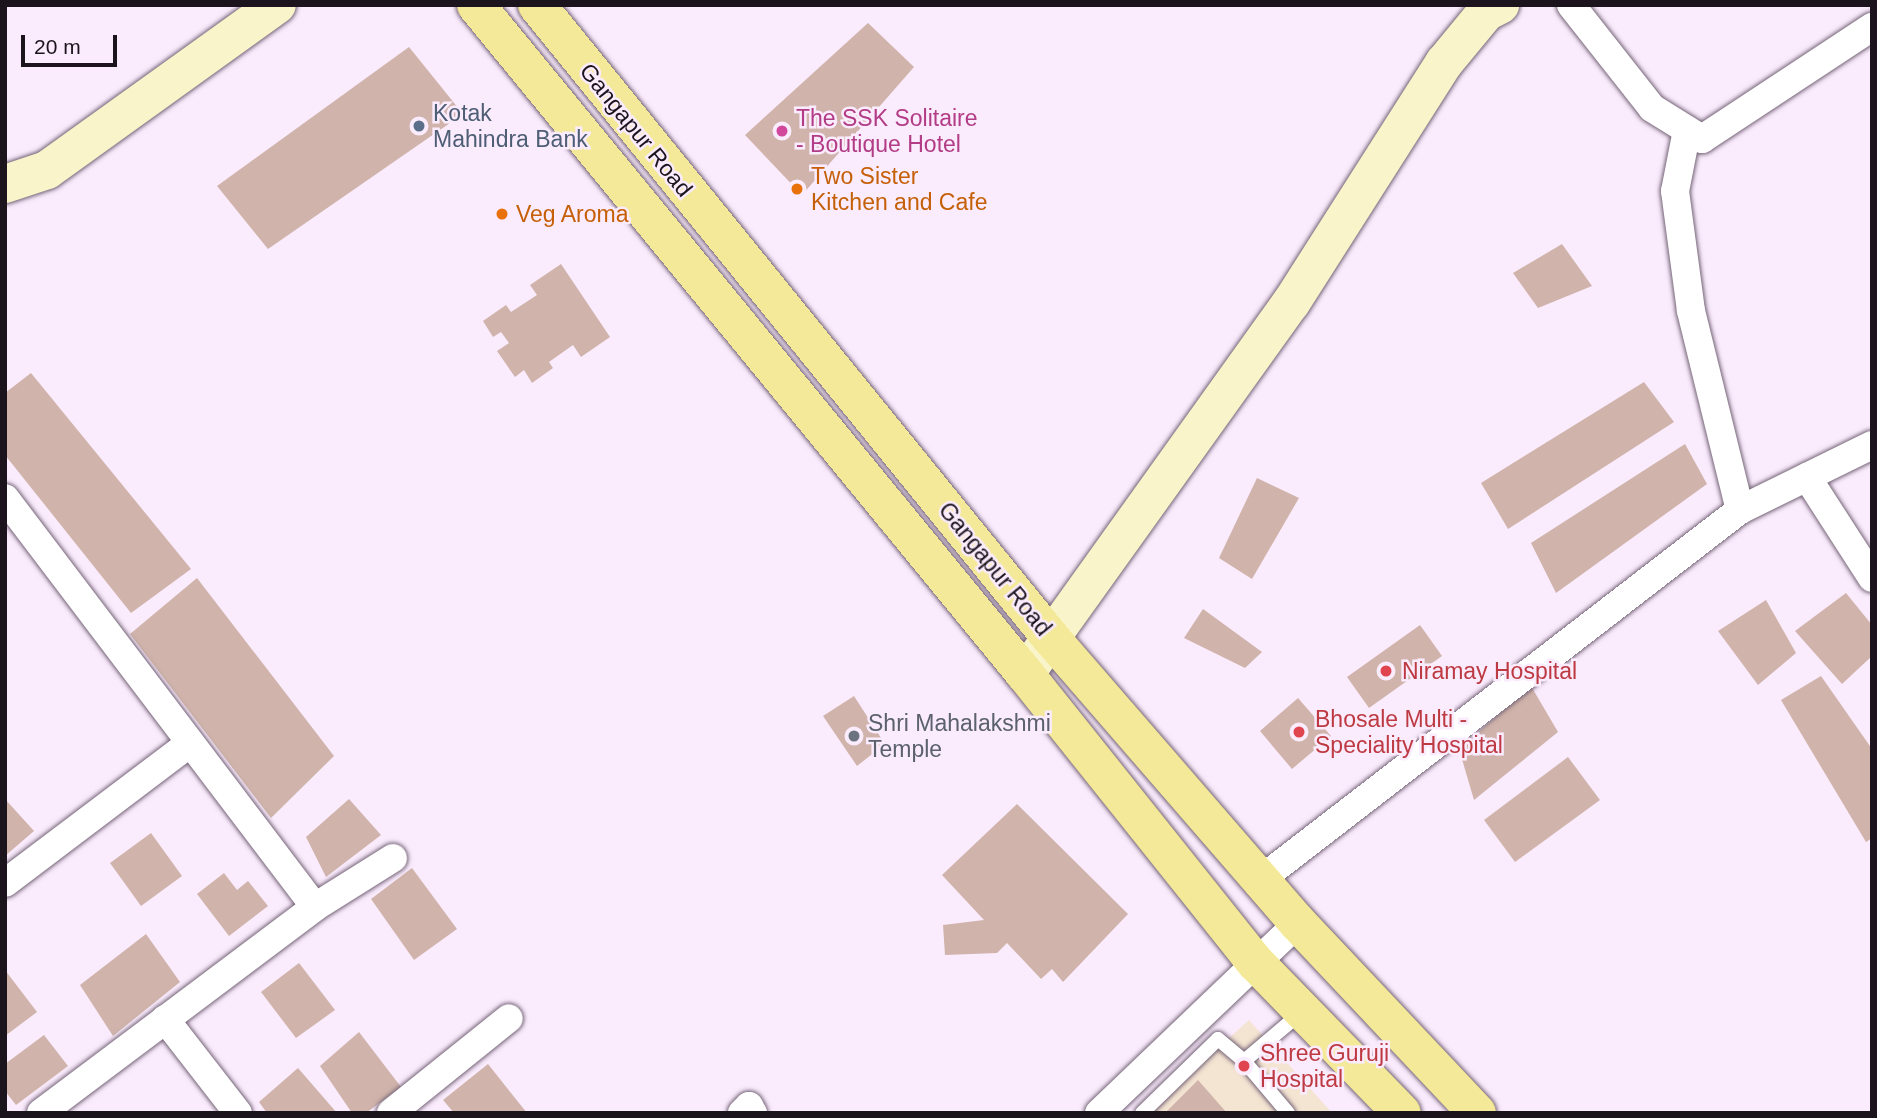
<!DOCTYPE html>
<style>
body{margin:0}
#map{position:relative;width:1877px;height:1118px;overflow:hidden;background:#faebfd;font-family:Arial,sans-serif}
div>[style]{position:absolute}
.medical>*{inset:0;background:#f4e4d2}
.building>*{inset:0;background:#d0b4ab}
.roads{filter:drop-shadow(0 0 2px #756477) drop-shadow(0 0 2px #756477)}
.lane>*{height:14px;margin:-7px;padding:0 7px;transform-origin:7px;border-radius:7px;background:#fff}
.street>*{height:28px;margin:-14px;padding:0 14px;transform-origin:14px;border-radius:14px;background:#fff}
.secondary>*{height:38px;margin:-19px;padding:0 19px;transform-origin:19px;border-radius:19px;background:#faf4cb}
.primary>*{height:38px;margin:-19px;padding:0 19px;transform-origin:19px;border-radius:19px;background:#f4e998}
.dots>*{width:19px;height:19px;translate:-50% -50%;box-sizing:border-box;border:4px solid #faebfd;border-radius:50%}
span{translate:-50% -50%;white-space:nowrap;text-align:center;line-height:1.15;-webkit-text-stroke:5px #faebfd;paint-order:stroke}
.service-label{font-size:23px;color:#4e5e75}
.left{translate:0 -50%;text-align:left}
.hotel-label{font-size:23px;color:#b23c85}
.street-label{font-size:23px;color:#1b141c}
.food-label{font-size:23px;color:#c56008}
.health-label{font-size:23px;color:#be3a42}
.worship-label{font-size:23px;color:#5b616d}
.frame{position:absolute;inset:0;border:7px solid #1b141c;pointer-events:none}
.scale{position:absolute;left:21px;top:35px;width:96px;height:32px;box-sizing:border-box;border:4px solid #1b141c;border-top:0;padding-left:9px;font-size:21px;line-height:24px;white-space:nowrap;color:#1b141c;-webkit-text-stroke:5px #faebfd;paint-order:stroke}
</style>
<div id="map">
<div class="medical">
<i style="clip-path:polygon(1249px 1020px,1332px 1113px,1146px 1113px)"></i>
</div>
<div class="building">
<i style="clip-path:polygon(868px 23px,914px 67px,802px 195px,745px 135px)"></i>
<i style="clip-path:polygon(409px 47px,463px 114px,268px 249px,217px 186px)"></i>
<i style="clip-path:polygon(1562px 244px,1592px 286px,1538px 308px,1513px 273px)"></i>
<i style="clip-path:polygon(561px 264px,610px 337px,581px 357px,573px 345px,549px 362px,553px 368px,532px 383px,524px 370px,515px 377px,497px 351px,509px 343px,501px 332px,493px 337px,483px 321px,506px 305px,511px 312px,537px 295px,530px 285px)"></i>
<i style="clip-path:polygon(31px 373px,191px 569px,131px 613px,5px 455px,5px 393px)"></i>
<i style="clip-path:polygon(1644px 382px,1674px 422px,1508px 529px,1481px 483px)"></i>
<i style="clip-path:polygon(1685px 444px,1707px 484px,1556px 593px,1531px 543px)"></i>
<i style="clip-path:polygon(1257px 478px,1299px 498px,1252px 579px,1219px 558px)"></i>
<i style="clip-path:polygon(197px 578px,334px 756px,271px 818px,130px 634px)"></i>
<i style="clip-path:polygon(1846px 593px,1872px 625px,1872px 656px,1842px 684px,1795px 631px)"></i>
<i style="clip-path:polygon(1766px 600px,1796px 653px,1758px 685px,1718px 631px)"></i>
<i style="clip-path:polygon(1203px 609px,1262px 652px,1245px 668px,1184px 638px)"></i>
<i style="clip-path:polygon(1420px 625px,1442px 656px,1369px 708px,1347px 677px)"></i>
<i style="clip-path:polygon(1821px 676px,1872px 749px,1872px 838px,1866px 842px,1781px 700px)"></i>
<i style="clip-path:polygon(1531px 686px,1558px 732px,1474px 800px,1459px 749px)"></i>
<i style="clip-path:polygon(854px 696px,885px 744px,857px 766px,823px 716px)"></i>
<i style="clip-path:polygon(1298px 698px,1331px 736px,1292px 769px,1260px 731px)"></i>
<i style="clip-path:polygon(1568px 757px,1600px 800px,1515px 862px,1484px 820px)"></i>
<i style="clip-path:polygon(5px 799px,34px 831px,5px 856px)"></i>
<i style="clip-path:polygon(349px 799px,381px 835px,326px 877px,306px 837px)"></i>
<i style="clip-path:polygon(1017px 804px,1128px 914px,1063px 982px,1052px 969px,1041px 979px,1007px 943px,997px 953px,945px 955px,943px 925px,984px 920px,942px 875px)"></i>
<i style="clip-path:polygon(151px 833px,182px 876px,141px 906px,110px 863px)"></i>
<i style="clip-path:polygon(412px 868px,457px 929px,414px 960px,371px 899px)"></i>
<i style="clip-path:polygon(224px 873px,237px 890px,248px 881px,268px 906px,229px 936px,197px 894px)"></i>
<i style="clip-path:polygon(146px 934px,180px 982px,113px 1036px,80px 985px)"></i>
<i style="clip-path:polygon(299px 963px,335px 1010px,296px 1038px,261px 992px)"></i>
<i style="clip-path:polygon(5px 970px,37px 1012px,5px 1036px)"></i>
<i style="clip-path:polygon(359px 1032px,401px 1087px,366px 1113px,352px 1113px,320px 1066px)"></i>
<i style="clip-path:polygon(44px 1035px,68px 1066px,16px 1105px,5px 1091px,5px 1064px)"></i>
<i style="clip-path:polygon(488px 1064px,527px 1113px,454px 1113px,443px 1100px)"></i>
<i style="clip-path:polygon(298px 1068px,337px 1113px,267px 1113px,259px 1102px)"></i>
<i style="clip-path:polygon(1198px 1080px,1227px 1113px,1165px 1113px)"></i>
</div>
<div class="roads">
<div class="lane">
<i style="left:1142px;top:1113px;width:106px;rotate:-44.2deg"></i>
<i style="left:1218px;top:1039px;width:34px;rotate:40deg"></i>
<i style="left:1288px;top:1113px;width:68px;rotate:-130.2deg"></i>
<i style="left:1244px;top:1061px;width:76px;rotate:-40.2deg"></i>
</div>
<div class="street">
<i style="left:1571px;top:5px;width:131px;rotate:51.8deg"></i>
<i style="left:1652px;top:108px;width:59px;rotate:31.8deg"></i>
<i style="left:1702px;top:139px;width:204px;rotate:-33.4deg"></i>
<i style="left:1687px;top:130px;width:62px;rotate:101.1deg"></i>
<i style="left:1675px;top:191px;width:121px;rotate:82.4deg"></i>
<i style="left:1691px;top:311px;width:205px;rotate:76.2deg"></i>
<i style="left:1807px;top:477px;width:120px;rotate:57.2deg"></i>
<i style="left:5px;top:498px;width:513px;rotate:52.84deg"></i>
<i style="left:1260px;top:880px;width:606px;rotate:-37.63deg"></i>
<i style="left:1740px;top:510px;width:147px;rotate:-26.2deg"></i>
<i style="left:5px;top:883px;width:232px;rotate:-37.1deg"></i>
<i style="left:165px;top:1019px;width:119px;rotate:52.2deg"></i>
<i style="left:41px;top:1113px;width:343px;rotate:-36.9deg"></i>
<i style="left:315px;top:907px;width:92px;rotate:-32.1deg"></i>
<i style="left:391px;top:1113px;width:151px;rotate:-38.8deg"></i>
<i style="left:742px;top:1113px;width:10px;rotate:-45deg"></i>
<i style="left:749px;top:1106px;width:8px;rotate:60deg"></i>
<i style="left:1099px;top:1113px;width:275px;rotate:-43.7deg"></i>
</div>
<div class="secondary">
<i style="left:5px;top:184px;width:44px;rotate:-18.4deg"></i>
<i style="left:47px;top:170px;width:283px;rotate:-35.7deg"></i>
<i style="left:1025px;top:674px;width:457px;rotate:-54.4deg"></i>
<i style="left:1291px;top:303px;width:285px;rotate:-57.5deg"></i>
<i style="left:1444px;top:63px;width:66px;rotate:-50.5deg"></i>
<i style="left:1486px;top:12px;width:16px;rotate:-27deg"></i>
</div>
<div class="primary">
<i style="left:476px;top:5px;width:865px;rotate:50.63deg"></i>
<i style="left:1025px;top:674px;width:370px;rotate:51.4deg"></i>
<i style="left:1256px;top:963px;width:209px;rotate:45.8deg"></i>
<i style="left:537px;top:5px;width:815px;rotate:50.92deg"></i>
<i style="left:1051px;top:638px;width:377px;rotate:49.1deg"></i>
<i style="left:1298px;top:923px;width:261px;rotate:46.7deg"></i>
</div>
</div>
<div class="dots">
<i style="left:419px;top:126px;background:#5c6f8a"></i>
<i style="left:782px;top:131px;background:#d1479c"></i>
<i style="left:797px;top:189px;background:#e8710a"></i>
<i style="left:502px;top:214px;background:#e8710a"></i>
<i style="left:1386px;top:671px;background:#e0444e"></i>
<i style="left:1299px;top:732px;background:#e0444e"></i>
<i style="left:854px;top:736px;background:#6b7280"></i>
<i style="left:1244px;top:1066px;background:#e0444e"></i>
</div>
<div class="service-label">
<span class="left" style="left:433px;top:126px">Kotak<br>Mahindra Bank</span>
</div>
<div class="hotel-label">
<span class="left" style="left:796px;top:131px">The SSK Solitaire<br>- Boutique Hotel</span>
</div>
<div class="street-label">
<span style="left:636px;top:130px;rotate:51deg">Gangapur Road</span>
<span style="left:995px;top:569px;rotate:51deg">Gangapur Road</span>
</div>
<div class="food-label">
<span class="left" style="left:811px;top:189px">Two Sister<br>Kitchen and Cafe</span>
<span class="left" style="left:516px;top:214px">Veg Aroma</span>
</div>
<div class="health-label">
<span class="left" style="left:1402px;top:671px">Niramay Hospital</span>
<span class="left" style="left:1315px;top:732px">Bhosale Multi -<br>Speciality Hospital</span>
<span class="left" style="left:1260px;top:1066px">Shree Guruji<br>Hospital</span>
</div>
<div class="worship-label">
<span class="left" style="left:868px;top:736px">Shri Mahalakshmi<br>Temple</span>
</div>
<div class="frame"></div>
<div class="scale">20 m</div>
</div>
